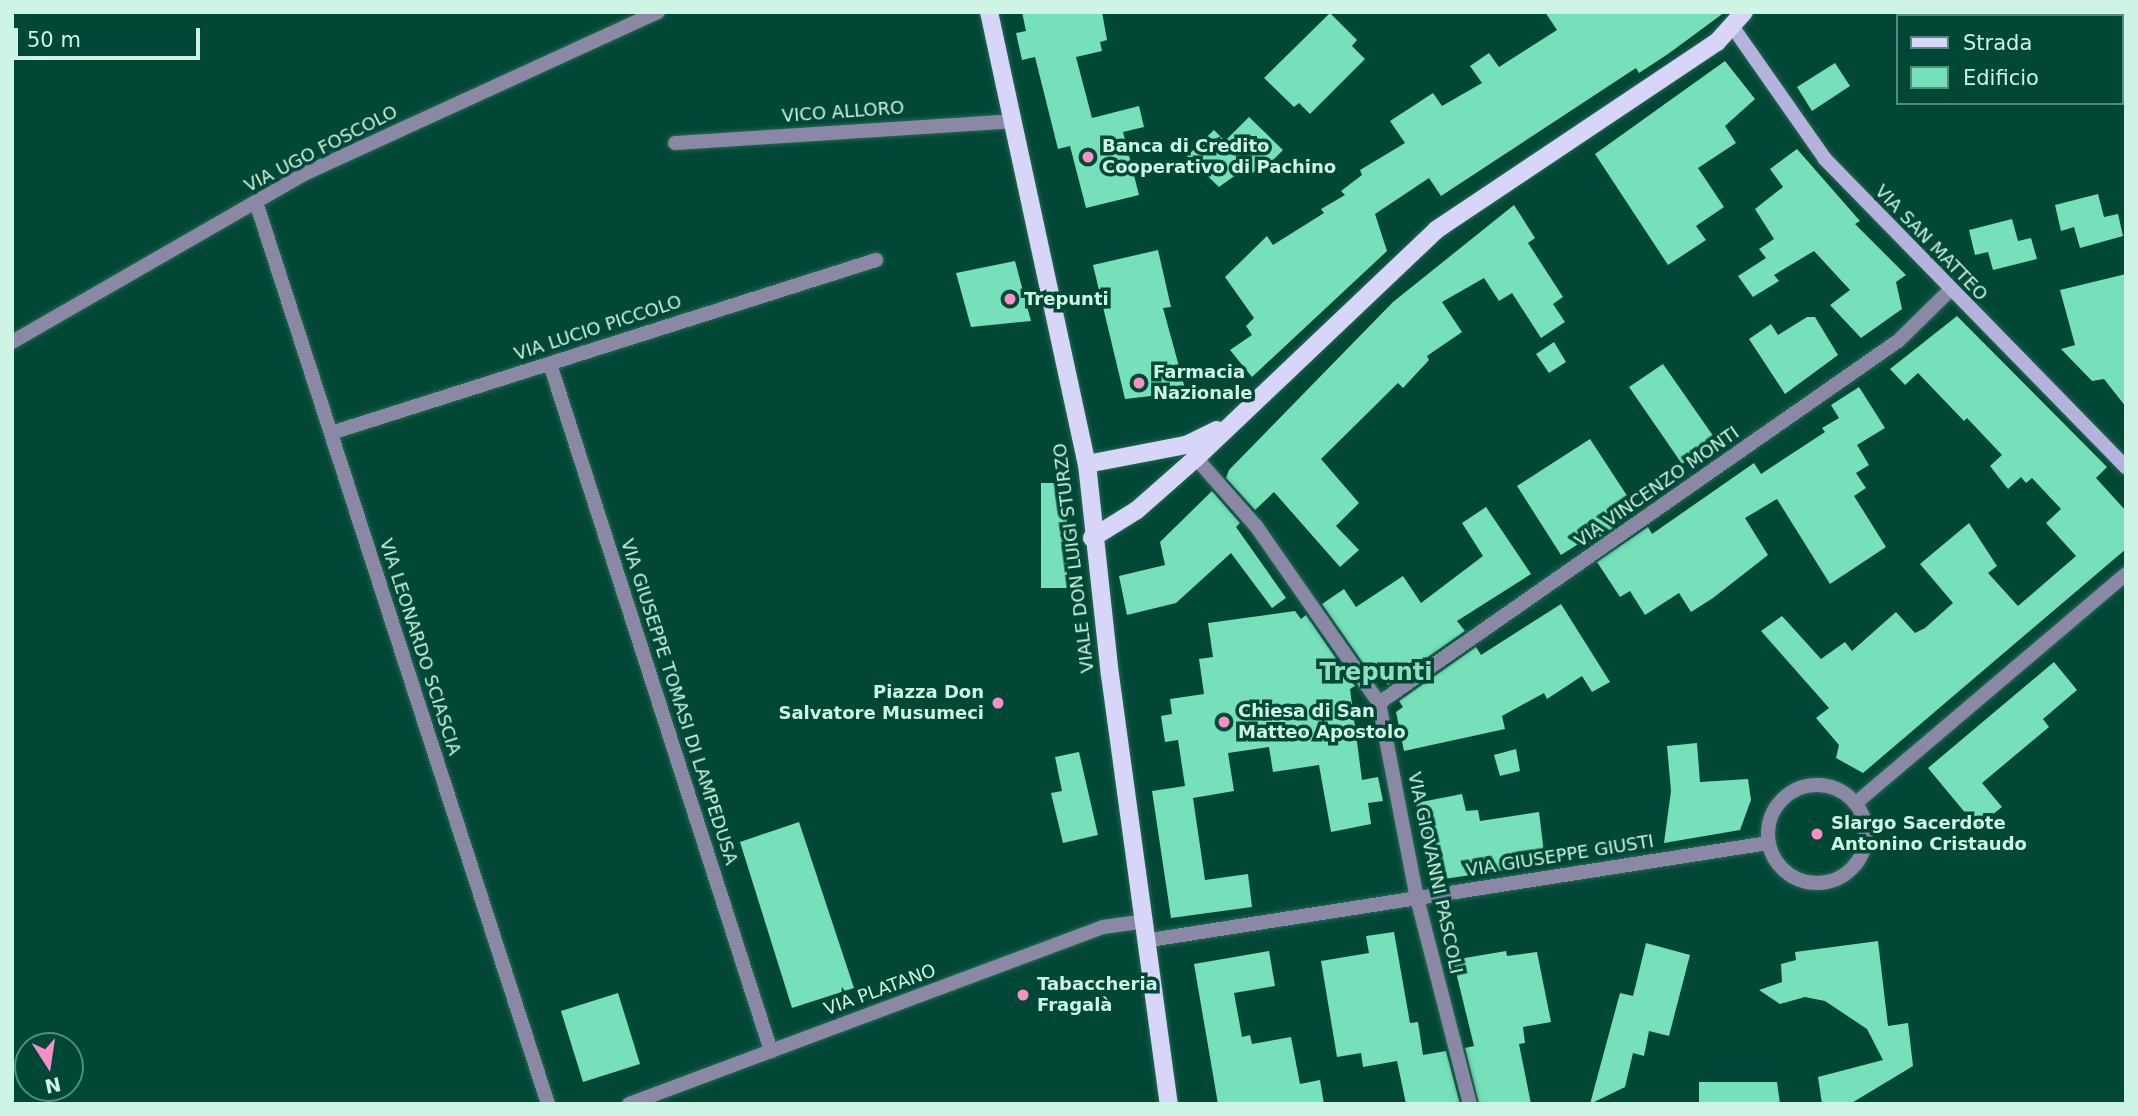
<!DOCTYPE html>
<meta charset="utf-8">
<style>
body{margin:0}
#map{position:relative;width:2138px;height:1116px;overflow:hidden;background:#004835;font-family:"DejaVu Sans",sans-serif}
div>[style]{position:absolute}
.building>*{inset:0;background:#75e0ba}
.roads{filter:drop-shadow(0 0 2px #256754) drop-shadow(0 0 2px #256754)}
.street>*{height:14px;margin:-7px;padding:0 7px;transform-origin:7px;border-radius:7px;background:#8a88a4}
.street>.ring{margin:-7px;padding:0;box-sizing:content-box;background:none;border:14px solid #8a88a4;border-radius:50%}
.secondary>*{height:14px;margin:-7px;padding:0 7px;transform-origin:7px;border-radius:7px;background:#b5b2de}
.primary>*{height:18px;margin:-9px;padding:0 9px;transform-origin:9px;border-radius:9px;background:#d7d5f8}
.dots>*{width:19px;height:19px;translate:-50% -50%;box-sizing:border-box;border:4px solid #004835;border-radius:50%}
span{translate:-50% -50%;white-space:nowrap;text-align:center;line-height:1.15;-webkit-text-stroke:7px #004835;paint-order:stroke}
.street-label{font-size:18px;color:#cdf4e4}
.poi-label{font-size:18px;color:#cdf4e4;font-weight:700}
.left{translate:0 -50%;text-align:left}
.right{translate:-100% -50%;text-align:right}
.district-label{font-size:24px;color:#8ddfbf;font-weight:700}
.frame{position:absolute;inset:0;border:14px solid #cdf4e4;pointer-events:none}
.legend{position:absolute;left:1896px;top:14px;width:228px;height:91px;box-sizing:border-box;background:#004835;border:2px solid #528d7b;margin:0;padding:9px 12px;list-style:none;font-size:21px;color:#cdf4e4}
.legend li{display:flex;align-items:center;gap:14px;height:35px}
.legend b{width:35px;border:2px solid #528d7b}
.north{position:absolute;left:14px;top:1032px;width:70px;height:70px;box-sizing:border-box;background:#004835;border:2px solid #528d7b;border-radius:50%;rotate:168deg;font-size:19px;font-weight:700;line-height:28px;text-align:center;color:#cdf4e4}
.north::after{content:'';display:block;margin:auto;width:24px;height:32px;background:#fa8fc8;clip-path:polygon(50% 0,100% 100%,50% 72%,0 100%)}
.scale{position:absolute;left:14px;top:28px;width:186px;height:32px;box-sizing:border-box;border:4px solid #cdf4e4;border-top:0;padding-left:9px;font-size:21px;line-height:24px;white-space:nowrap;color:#cdf4e4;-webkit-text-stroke:5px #004835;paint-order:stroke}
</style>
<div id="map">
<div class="building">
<i style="clip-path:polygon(1022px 12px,1102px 12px,1107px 40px,1100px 42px,1102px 51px,1076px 57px,1092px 118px,1139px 106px,1144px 127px,1123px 132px,1139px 195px,1086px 208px,1070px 146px,1058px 149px,1035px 57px,1022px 60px,1016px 33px,1026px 31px)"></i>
<i style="clip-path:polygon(1545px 12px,1725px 12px,1668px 54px,1639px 73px,1636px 68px,1441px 196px,1429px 178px,1375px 214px,1387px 251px,1252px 377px,1230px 350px,1252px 335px,1246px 326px,1254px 318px,1225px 277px,1267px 236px,1273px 245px,1324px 213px,1321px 209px,1345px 195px,1341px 191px,1362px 175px,1360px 170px,1405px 143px,1390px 121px,1433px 93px,1442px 106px,1482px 83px,1470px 66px,1489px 53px,1499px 67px,1557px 30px)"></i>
<i style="clip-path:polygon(1330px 13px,1357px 40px,1352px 46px,1365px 59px,1310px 114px,1299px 103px,1294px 107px,1264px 78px)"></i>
<i style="clip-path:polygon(1725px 61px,1755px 99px,1725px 126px,1736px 143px,1698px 168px,1724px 207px,1696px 226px,1706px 240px,1668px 265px,1595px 154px)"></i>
<i style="clip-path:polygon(1835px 63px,1850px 86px,1812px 111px,1797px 87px)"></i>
<i style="clip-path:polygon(1249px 117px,1283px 150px,1267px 166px,1263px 163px,1253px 173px,1247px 167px,1219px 187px,1187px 156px,1214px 130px,1225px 141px)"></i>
<i style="clip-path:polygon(1797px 149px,1860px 221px,1855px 224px,1906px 275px,1896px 282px,1902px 309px,1861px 338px,1830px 305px,1850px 290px,1814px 251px,1774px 275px,1779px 281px,1753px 297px,1738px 276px,1766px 258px,1759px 249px,1774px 239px,1755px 209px,1783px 187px,1770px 169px)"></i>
<i style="clip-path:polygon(2098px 194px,2104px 217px,2118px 214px,2123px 236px,2080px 248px,2074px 227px,2061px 231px,2055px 205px)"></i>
<i style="clip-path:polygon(1514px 205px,1535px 238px,1528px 243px,1563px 297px,1553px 304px,1565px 322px,1541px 338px,1512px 293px,1499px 301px,1484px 278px,1442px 302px,1462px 332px,1427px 356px,1429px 360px,1403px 388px,1398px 383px,1321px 459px,1359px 503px,1336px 526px,1359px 550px,1340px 567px,1274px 492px,1255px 510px,1226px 478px,1229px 470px,1393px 302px)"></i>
<i style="clip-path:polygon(2012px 219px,2018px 241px,2031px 238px,2037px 259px,1993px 270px,1988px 252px,1975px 255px,1969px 230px)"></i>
<i style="clip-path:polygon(1158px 250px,1171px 307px,1163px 308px,1186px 392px,1125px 399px,1093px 265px)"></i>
<i style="clip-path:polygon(1015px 261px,1031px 321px,971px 327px,956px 273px)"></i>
<i style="clip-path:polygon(2126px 274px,2126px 407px,2104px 379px,2092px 381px,2061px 349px,2075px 345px,2060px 290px)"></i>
<i style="clip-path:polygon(1957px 316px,2107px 467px,2096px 478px,2126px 511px,2126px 549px,1863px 773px,1836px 758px,1839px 745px,1816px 718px,1829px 708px,1761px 631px,1782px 616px,1821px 659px,1845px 642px,1852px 651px,1896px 612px,1915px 633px,1925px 628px,1953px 603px,1920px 564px,1969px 523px,1997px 566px,1988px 573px,2018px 606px,2076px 556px,2046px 523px,2061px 509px,2032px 478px,2026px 483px,2021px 477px,2008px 489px,1990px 466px,2002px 455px,1967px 418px,1964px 421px,1918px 373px,1905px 385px,1890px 369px)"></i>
<i style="clip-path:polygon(1807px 317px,1815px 317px,1838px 355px,1785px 394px,1749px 339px,1771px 324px,1778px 335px)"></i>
<i style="clip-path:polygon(1554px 342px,1566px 362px,1549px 373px,1536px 354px)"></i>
<i style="clip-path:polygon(1663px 364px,1716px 440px,1682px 464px,1629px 387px)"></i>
<i style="clip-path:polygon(1859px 387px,1885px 428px,1857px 445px,1869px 465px,1856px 473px,1866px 488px,1854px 496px,1886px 547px,1830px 584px,1777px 499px,1745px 518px,1768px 555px,1713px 598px,1691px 612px,1679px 593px,1645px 615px,1630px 591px,1620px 597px,1597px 562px,1648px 527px,1652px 534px,1754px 463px,1761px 474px,1825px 432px,1822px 428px,1839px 418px,1831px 405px)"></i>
<i style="clip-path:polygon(1590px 439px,1637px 511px,1587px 546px,1583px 541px,1561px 555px,1517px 486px)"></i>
<i style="clip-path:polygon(1041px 483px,1067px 483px,1067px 588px,1041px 588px)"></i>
<i style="clip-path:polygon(1212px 491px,1240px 523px,1236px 527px,1286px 598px,1272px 608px,1231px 553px,1176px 603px,1127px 615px,1119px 576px,1165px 565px,1160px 542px)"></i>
<i style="clip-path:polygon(1486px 507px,1531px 574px,1457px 621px,1465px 631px,1388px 685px,1380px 672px,1372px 676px,1322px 604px,1344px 589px,1356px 607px,1403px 576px,1421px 603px,1483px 556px,1462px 523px)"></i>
<i style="clip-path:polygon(1561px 604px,1610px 682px,1592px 692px,1582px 676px,1547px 699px,1544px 693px,1502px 716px,1505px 729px,1404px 751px,1396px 712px,1403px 707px,1399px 701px,1476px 647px,1481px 655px)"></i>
<i style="clip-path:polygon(1295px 611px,1301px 619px,1306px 615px,1355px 686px,1350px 689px,1362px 780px,1378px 777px,1383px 801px,1368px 803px,1371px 824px,1331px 832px,1319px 765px,1273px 772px,1269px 747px,1228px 753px,1234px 791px,1193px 798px,1205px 880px,1248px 874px,1252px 907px,1171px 918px,1152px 791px,1185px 786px,1178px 740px,1165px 742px,1161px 716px,1172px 714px,1170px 699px,1204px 694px,1199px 659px,1213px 657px,1208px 623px)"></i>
<i style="clip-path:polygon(2054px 662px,2077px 690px,2043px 719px,2049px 727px,1982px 783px,2002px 807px,1977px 827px,1928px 768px)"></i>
<i style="clip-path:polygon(1697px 743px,1700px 782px,1748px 779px,1751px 800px,1740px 830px,1664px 843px,1671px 791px,1667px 746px)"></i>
<i style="clip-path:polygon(1516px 749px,1520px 771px,1500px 776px,1494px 755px)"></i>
<i style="clip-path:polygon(1079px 752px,1098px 835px,1063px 843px,1051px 793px,1062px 791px,1055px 757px)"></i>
<i style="clip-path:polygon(1462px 794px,1466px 811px,1478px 810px,1480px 821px,1539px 812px,1544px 853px,1531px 855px,1533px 866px,1430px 881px,1416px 803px)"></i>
<i style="clip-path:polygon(799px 822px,854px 988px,792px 1008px,740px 842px)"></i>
<i style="clip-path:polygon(1394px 932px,1410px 1023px,1418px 1022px,1423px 1055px,1446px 1051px,1460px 1104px,1406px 1104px,1397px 1061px,1363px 1067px,1361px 1053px,1337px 1057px,1321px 961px,1369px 953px,1366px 936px)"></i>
<i style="clip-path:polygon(1878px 941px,1888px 1026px,1908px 1023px,1913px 1066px,1850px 1104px,1822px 1104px,1818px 1077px,1883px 1060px,1867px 1029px,1825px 1001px,1805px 997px,1780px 1004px,1759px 990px,1782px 982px,1781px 964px,1796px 960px,1795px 952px)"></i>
<i style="clip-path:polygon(1646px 943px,1690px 955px,1669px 1036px,1649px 1031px,1644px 1056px,1633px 1053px,1625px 1087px,1590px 1104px,1620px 993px,1633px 996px)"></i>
<i style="clip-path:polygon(1269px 951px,1275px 986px,1234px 993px,1242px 1037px,1250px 1035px,1252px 1044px,1291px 1037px,1300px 1084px,1320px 1080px,1324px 1104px,1218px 1104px,1194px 964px)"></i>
<i style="clip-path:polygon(1506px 951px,1507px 956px,1537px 952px,1551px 1022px,1523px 1027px,1525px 1043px,1519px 1044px,1531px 1104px,1479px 1104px,1465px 1048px,1474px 1046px,1453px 960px)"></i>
<i style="clip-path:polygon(618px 993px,640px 1064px,583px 1082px,561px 1011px)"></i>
<i style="clip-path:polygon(1699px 1082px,1777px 1082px,1780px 1104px,1699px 1102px)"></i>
</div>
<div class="roads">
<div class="street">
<i style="left:675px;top:143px;width:339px;rotate:-3.7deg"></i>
<i style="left:256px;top:202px;width:948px;rotate:72.06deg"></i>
<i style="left:12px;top:342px;width:337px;rotate:-29.9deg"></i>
<i style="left:304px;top:174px;width:389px;rotate:-24.6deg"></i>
<i style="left:550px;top:364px;width:722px;rotate:72.17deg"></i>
<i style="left:331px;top:433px;width:572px;rotate:-17.61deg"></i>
<i style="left:1196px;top:458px;width:91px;rotate:48.6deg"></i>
<i style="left:1256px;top:526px;width:216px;rotate:55.2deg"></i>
<i style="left:1379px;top:703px;width:199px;rotate:79deg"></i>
<i style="left:1417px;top:898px;width:213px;rotate:75.6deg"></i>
<i style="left:1379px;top:703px;width:633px;rotate:-34.9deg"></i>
<i style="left:1898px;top:341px;width:71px;rotate:-44.4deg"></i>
<i class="ring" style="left:1768px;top:785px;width:84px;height:84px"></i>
<i style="left:1856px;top:803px;width:354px;rotate:-40.3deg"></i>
<i style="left:1150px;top:940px;width:626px;rotate:-8.92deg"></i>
<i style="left:629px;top:1104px;width:506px;rotate:-20.48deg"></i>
<i style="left:1103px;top:927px;width:43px;rotate:-7.9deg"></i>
</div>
<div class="secondary">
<i style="left:1732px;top:26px;width:162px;rotate:55deg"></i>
<i style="left:1825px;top:159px;width:431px;rotate:45.7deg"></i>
</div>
<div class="primary">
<i style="left:989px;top:12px;width:463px;rotate:77.8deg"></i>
<i style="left:1087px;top:464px;width:212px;rotate:83.8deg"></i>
<i style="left:1110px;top:675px;width:433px;rotate:82.2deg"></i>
<i style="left:1087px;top:464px;width:101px;rotate:-10.9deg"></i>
<i style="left:1186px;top:445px;width:34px;rotate:-26deg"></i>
<i style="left:1092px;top:538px;width:53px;rotate:-31.9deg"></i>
<i style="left:1137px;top:510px;width:79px;rotate:-41.4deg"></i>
<i style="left:1196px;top:458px;width:331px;rotate:-43.5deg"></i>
<i style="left:1436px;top:230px;width:338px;rotate:-33.8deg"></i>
<i style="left:1717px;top:42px;width:40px;rotate:-48deg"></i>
</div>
</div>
<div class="dots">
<i style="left:1088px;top:157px;background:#fa8fc8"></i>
<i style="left:1010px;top:299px;background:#fa8fc8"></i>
<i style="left:1139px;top:383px;background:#fa8fc8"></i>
<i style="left:998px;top:703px;background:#fa8fc8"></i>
<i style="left:1224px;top:722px;background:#fa8fc8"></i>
<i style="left:1817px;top:834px;background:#fa8fc8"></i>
<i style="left:1023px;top:995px;background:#fa8fc8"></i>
</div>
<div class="street-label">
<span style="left:843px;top:112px;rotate:-4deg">VICO ALLORO</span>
<span style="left:321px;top:149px;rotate:-27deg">VIA UGO FOSCOLO</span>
<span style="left:1931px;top:243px;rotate:46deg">VIA SAN MATTEO</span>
<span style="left:598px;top:328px;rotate:-18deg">VIA LUCIO PICCOLO</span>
<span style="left:1657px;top:487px;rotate:-35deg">VIA VINCENZO MONTI</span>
<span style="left:1074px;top:558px;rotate:-97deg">VIALE DON LUIGI STURZO</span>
<span style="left:420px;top:647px;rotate:72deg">VIA LEONARDO SCIASCIA</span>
<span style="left:679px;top:702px;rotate:72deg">VIA GIUSEPPE TOMASI DI LAMPEDUSA</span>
<span style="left:1560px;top:856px;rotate:-9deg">VIA GIUSEPPE GIUSTI</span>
<span style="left:1435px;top:873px;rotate:78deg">VIA GIOVANNI PASCOLI</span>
<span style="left:880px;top:990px;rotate:-20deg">VIA PLATANO</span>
</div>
<div class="poi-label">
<span class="left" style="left:1102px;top:157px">Banca di Credito<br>Cooperativo di Pachino</span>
<span class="left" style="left:1024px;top:299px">Trepunti</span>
<span class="left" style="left:1153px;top:383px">Farmacia<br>Nazionale</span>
<span class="right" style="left:984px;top:703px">Piazza Don<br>Salvatore Musumeci</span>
<span class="left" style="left:1238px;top:722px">Chiesa di San<br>Matteo Apostolo</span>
<span class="left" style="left:1831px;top:834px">Slargo Sacerdote<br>Antonino Cristaudo</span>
<span class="left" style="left:1037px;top:995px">Tabaccheria<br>Fragalà</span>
</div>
<div class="district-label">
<span style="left:1376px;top:673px">Trepunti</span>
</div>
<div class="frame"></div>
<ul class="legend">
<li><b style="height:9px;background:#d7d5f8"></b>Strada</li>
<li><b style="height:19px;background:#75e0ba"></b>Edificio</li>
</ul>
<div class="north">N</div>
<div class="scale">50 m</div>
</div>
